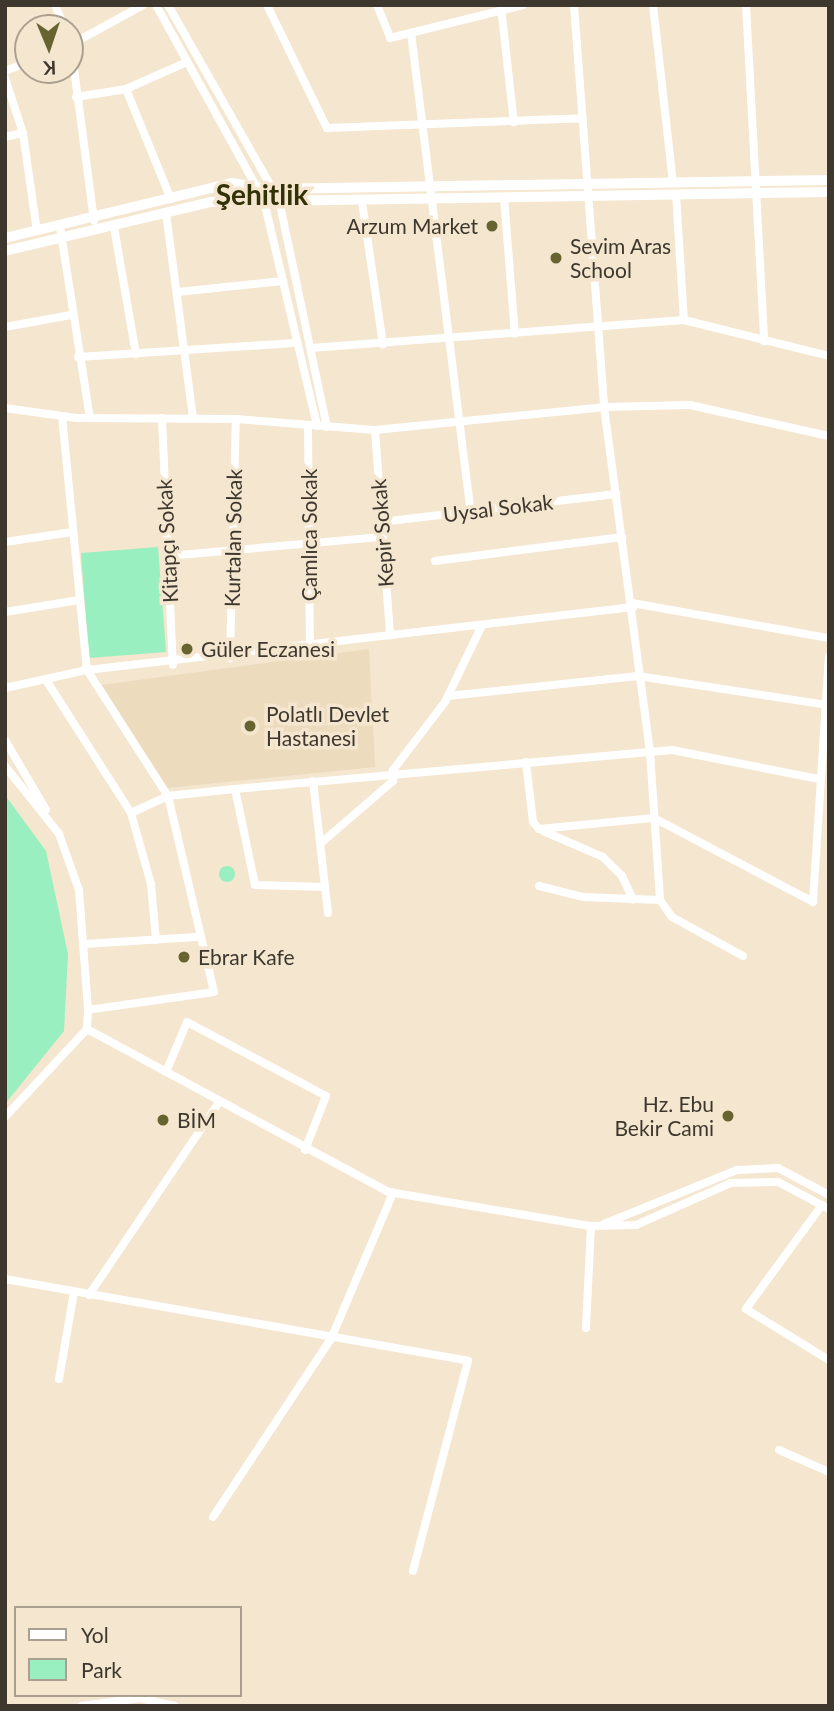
<!DOCTYPE html>
<meta charset="utf-8">
<style>
body{margin:0}
#map{position:relative;width:834px;height:1711px;overflow:hidden;background:#f4e6cf;font-family:Lato,sans-serif}
div>[style]{position:absolute}
.built>*{inset:0;background:#ecdbbd}
.green>*{inset:0;background:#99efc0}
.round{border-radius:50%}
.minor>*{height:8px;margin:-4px;padding:0 4px;transform-origin:4px;border-radius:4px;background:#fff}
.tertiary>*{height:10px;margin:-5px;padding:0 5px;transform-origin:5px;border-radius:5px;background:#fff}
.dots>*{width:19px;height:19px;translate:-50% -50%;box-sizing:border-box;border:4px solid #f4e6cf;border-radius:50%}
span{translate:-50% -50%;white-space:nowrap;text-align:center;line-height:1.15;-webkit-text-stroke:7px #f4e6cf;paint-order:stroke}
.poi-label{font-size:21px;color:#3d372e}
.right{translate:-100% -50%;text-align:right}
.left{translate:0 -50%;text-align:left}
.street-label{font-size:21px;color:#3d372e}
.district-label{font-size:28px;color:#333106;font-weight:700}
.frame{position:absolute;inset:0;border:7px solid #3d372e;pointer-events:none}
.legend{position:absolute;left:14px;top:1606px;width:228px;height:91px;box-sizing:border-box;background:#f4e6cf;border:2px solid #aba08f;margin:0;padding:9px 12px;list-style:none;font-size:21px;color:#3d372e}
.legend li{display:flex;align-items:center;gap:14px;height:35px}
.legend b{width:35px;border:2px solid #aba08f}
.north{position:absolute;left:14px;top:14px;width:70px;height:70px;box-sizing:border-box;background:#f4e6cf;border:2px solid #aba08f;border-radius:50%;rotate:178deg;font-size:19px;font-weight:700;line-height:28px;text-align:center;color:#3d372e}
.north::after{content:'';display:block;margin:auto;width:24px;height:32px;background:#676431;clip-path:polygon(50% 0,100% 100%,50% 72%,0 100%)}
</style>
<div id="map">
<div class="built">
<i style="clip-path:polygon(369px 649px,375px 767px,167px 788px,102px 685px)"></i>
</div>
<div class="green">
<i style="clip-path:polygon(158px 547px,166px 652px,89px 658px,81px 553px)"></i>
<i style="clip-path:polygon(5px 795px,46px 851px,68px 954px,64px 1031px,5px 1104px)"></i>
<i class="round" style="left:219px;top:866px;width:16px;height:16px"></i>
</div>
<div class="minor">
<i style="left:55px;top:5px;width:25px;rotate:67deg"></i>
<i style="left:156px;top:5px;width:224px;rotate:61.1deg"></i>
<i style="left:264px;top:201px;width:231px;rotate:76.7deg"></i>
<i style="left:168px;top:5px;width:224px;rotate:60.4deg"></i>
<i style="left:279px;top:200px;width:232px;rotate:78.1deg"></i>
<i style="left:267px;top:5px;width:137px;rotate:64deg"></i>
<i style="left:327px;top:128px;width:256px;rotate:-2.2deg"></i>
<i style="left:377px;top:5px;width:35px;rotate:68deg"></i>
<i style="left:390px;top:38px;width:137px;rotate:-13.9deg"></i>
<i style="left:574px;top:5px;width:403px;rotate:85.7deg"></i>
<i style="left:604px;top:407px;width:348px;rotate:82.4deg"></i>
<i style="left:650px;top:752px;width:148px;rotate:86.1deg"></i>
<i style="left:660px;top:900px;width:21px;rotate:55deg"></i>
<i style="left:672px;top:917px;width:81px;rotate:28.8deg"></i>
<i style="left:653px;top:5px;width:178px;rotate:83.6deg"></i>
<i style="left:746px;top:5px;width:337px;rotate:86.9deg"></i>
<i style="left:501px;top:7px;width:116px;rotate:83.6deg"></i>
<i style="left:411px;top:33px;width:483px;rotate:82.9deg"></i>
<i style="left:70px;top:38px;width:184px;rotate:82.5deg"></i>
<i style="left:70px;top:45px;width:83px;rotate:-28.7deg"></i>
<i style="left:5px;top:71px;width:25px;rotate:-21deg"></i>
<i style="left:5px;top:78px;width:58px;rotate:71.9deg"></i>
<i style="left:23px;top:133px;width:99px;rotate:81.9deg"></i>
<i style="left:126px;top:89px;width:119px;rotate:67.8deg"></i>
<i style="left:76px;top:97px;width:51px;rotate:-9.1deg"></i>
<i style="left:126px;top:89px;width:67px;rotate:-23.9deg"></i>
<i style="left:5px;top:137px;width:18px;rotate:-13deg"></i>
<i style="left:676px;top:194px;width:126px;rotate:86.4deg"></i>
<i style="left:504px;top:198px;width:136px;rotate:85.4deg"></i>
<i style="left:362px;top:202px;width:144px;rotate:81.6deg"></i>
<i style="left:166px;top:213px;width:206px;rotate:82.5deg"></i>
<i style="left:60px;top:227px;width:193px;rotate:81.1deg"></i>
<i style="left:114px;top:227px;width:129px;rotate:80.2deg"></i>
<i style="left:178px;top:292px;width:106px;rotate:-6deg"></i>
<i style="left:5px;top:327px;width:67px;rotate:-10.3deg"></i>
<i style="left:311px;top:348px;width:374px;rotate:-4.3deg"></i>
<i style="left:684px;top:320px;width:149px;rotate:13.9deg"></i>
<i style="left:78px;top:357px;width:219px;rotate:-3.7deg"></i>
<i style="left:5px;top:408px;width:72px;rotate:8deg"></i>
<i style="left:76px;top:418px;width:160px;rotate:0.4deg"></i>
<i style="left:236px;top:419px;width:139px;rotate:4.5deg"></i>
<i style="left:375px;top:430px;width:230px;rotate:-5.7deg"></i>
<i style="left:604px;top:407px;width:86px;rotate:-1.3deg"></i>
<i style="left:690px;top:405px;width:142px;rotate:12.6deg"></i>
<i style="left:62px;top:416px;width:255px;rotate:84.4deg"></i>
<i style="left:87px;top:670px;width:150px;rotate:57.3deg"></i>
<i style="left:168px;top:796px;width:201px;rotate:76.8deg"></i>
<i style="left:214px;top:992px;width:127px;rotate:171.9deg"></i>
<i style="left:162px;top:418px;width:247px;rotate:87.5deg"></i>
<i style="left:308px;top:425px;width:220px;rotate:89.5deg"></i>
<i style="left:375px;top:430px;width:206px;rotate:85.8deg"></i>
<i style="left:381px;top:522px;width:237px;rotate:-6.8deg"></i>
<i style="left:5px;top:542px;width:68px;rotate:-8.5deg"></i>
<i style="left:168px;top:556px;width:215px;rotate:-5.1deg"></i>
<i style="left:435px;top:561px;width:189px;rotate:-7.3deg"></i>
<i style="left:632px;top:603px;width:200px;rotate:10.1deg"></i>
<i style="left:5px;top:612px;width:75px;rotate:-9.2deg"></i>
<i style="left:230px;top:658px;width:239px;rotate:-88.6deg"></i>
<i style="left:46px;top:680px;width:158px;rotate:57.4deg"></i>
<i style="left:131px;top:813px;width:74px;rotate:74.3deg"></i>
<i style="left:151px;top:884px;width:56px;rotate:84.9deg"></i>
<i style="left:5px;top:688px;width:84px;rotate:-12.4deg"></i>
<i style="left:87px;top:670px;width:550px;rotate:-6.58deg"></i>
<i style="left:448px;top:696px;width:191px;rotate:-6deg"></i>
<i style="left:638px;top:676px;width:186px;rotate:8.7deg"></i>
<i style="left:5px;top:740px;width:81px;rotate:59.6deg"></i>
<i style="left:526px;top:762px;width:60px;rotate:83.3deg"></i>
<i style="left:533px;top:822px;width:9px;rotate:49deg"></i>
<i style="left:539px;top:829px;width:116px;rotate:-5.5deg"></i>
<i style="left:654px;top:818px;width:180px;rotate:27.8deg"></i>
<i style="left:813px;top:902px;width:246px;rotate:-86.3deg"></i>
<i style="left:5px;top:766px;width:87px;rotate:51.5deg"></i>
<i style="left:59px;top:834px;width:59px;rotate:70.3deg"></i>
<i style="left:79px;top:890px;width:120px;rotate:85.7deg"></i>
<i style="left:88px;top:1010px;width:19px;rotate:93deg"></i>
<i style="left:87px;top:1029px;width:120px;rotate:133deg"></i>
<i style="left:313px;top:781px;width:133px;rotate:83.5deg"></i>
<i style="left:235px;top:789px;width:98px;rotate:78.2deg"></i>
<i style="left:255px;top:885px;width:70px;rotate:1.6deg"></i>
<i style="left:131px;top:813px;width:41px;rotate:-24.7deg"></i>
<i style="left:168px;top:796px;width:67px;rotate:-6deg"></i>
<i style="left:235px;top:789px;width:439px;rotate:-5.1deg"></i>
<i style="left:672px;top:750px;width:149px;rotate:11.2deg"></i>
<i style="left:543px;top:831px;width:65px;rotate:23.4deg"></i>
<i style="left:603px;top:857px;width:27px;rotate:45deg"></i>
<i style="left:622px;top:876px;width:26px;rotate:65deg"></i>
<i style="left:321px;top:843px;width:95px;rotate:-40.7deg"></i>
<i style="left:393px;top:781px;width:11px;rotate:-90deg"></i>
<i style="left:393px;top:770px;width:86px;rotate:-52.6deg"></i>
<i style="left:445px;top:702px;width:85px;rotate:-64.3deg"></i>
<i style="left:539px;top:886px;width:45px;rotate:14deg"></i>
<i style="left:583px;top:897px;width:77px;rotate:2.2deg"></i>
<i style="left:85px;top:944px;width:111px;rotate:-3.6deg"></i>
<i style="left:87px;top:1029px;width:343px;rotate:28.4deg"></i>
<i style="left:389px;top:1192px;width:205px;rotate:9.6deg"></i>
<i style="left:591px;top:1226px;width:45px;rotate:-1.3deg"></i>
<i style="left:636px;top:1225px;width:104px;rotate:-23.9deg"></i>
<i style="left:731px;top:1183px;width:47px;rotate:-1.2deg"></i>
<i style="left:778px;top:1182px;width:58px;rotate:27.9deg"></i>
<i style="left:166px;top:1072px;width:54px;rotate:-67.2deg"></i>
<i style="left:187px;top:1022px;width:157px;rotate:28deg"></i>
<i style="left:326px;top:1096px;width:58px;rotate:111.3deg"></i>
<i style="left:822px;top:1205px;width:129px;rotate:126.2deg"></i>
<i style="left:746px;top:1309px;width:97px;rotate:31.6deg"></i>
<i style="left:604px;top:1224px;width:144px;rotate:-22.1deg"></i>
<i style="left:737px;top:1170px;width:41px;rotate:-2.8deg"></i>
<i style="left:778px;top:1168px;width:58px;rotate:27.9deg"></i>
<i style="left:5px;top:1279px;width:470px;rotate:10deg"></i>
<i style="left:468px;top:1361px;width:217px;rotate:104.7deg"></i>
<i style="left:89px;top:1295px;width:234px;rotate:-56deg"></i>
<i style="left:586px;top:1328px;width:102px;rotate:-87.2deg"></i>
<i style="left:59px;top:1379px;width:88px;rotate:-80.2deg"></i>
<i style="left:779px;top:1450px;width:55px;rotate:23.7deg"></i>
<i style="left:213px;top:1517px;width:214px;rotate:-56.5deg"></i>
<i style="left:331px;top:1339px;width:159px;rotate:-67deg"></i>
<i style="left:81px;top:1706px;width:60px;rotate:-7.7deg"></i>
<i style="left:140px;top:1698px;width:36px;rotate:13deg"></i>
</div>
<div class="tertiary">
<i style="left:5px;top:238px;width:234px;rotate:-13.6deg"></i>
<i style="left:232px;top:183px;width:36px;rotate:9deg"></i>
<i style="left:268px;top:189px;width:561px;rotate:-0.92deg"></i>
<i style="left:5px;top:251px;width:212px;rotate:-13.4deg"></i>
<i style="left:211px;top:202px;width:618px;rotate:-0.93deg"></i>
</div>
<div class="dots">
<i style="left:492px;top:226px;background:#676431"></i>
<i style="left:556px;top:258px;background:#676431"></i>
<i style="left:187px;top:649px;background:#676431"></i>
<i style="left:250px;top:726px;background:#676431"></i>
<i style="left:184px;top:957px;background:#676431"></i>
<i style="left:728px;top:1116px;background:#676431"></i>
<i style="left:163px;top:1120px;background:#676431"></i>
</div>
<div class="poi-label">
<span class="right" style="left:478px;top:226px">Arzum Market</span>
<span class="left" style="left:570px;top:258px">Sevim Aras<br>School</span>
<span class="left" style="left:201px;top:649px">Güler Eczanesi</span>
<span class="left" style="left:266px;top:726px">Polatlı Devlet<br>Hastanesi</span>
<span class="left" style="left:198px;top:957px">Ebrar Kafe</span>
<span class="right" style="left:714px;top:1116px">Hz. Ebu<br>Bekir Cami</span>
<span class="left" style="left:177px;top:1120px">BİM</span>
</div>
<div class="street-label">
<span style="left:498px;top:508px;rotate:-7deg">Uysal Sokak</span>
<span style="left:382px;top:533px;rotate:-94deg">Kepir Sokak</span>
<span style="left:309px;top:535px;rotate:-90deg">Çamlıca Sokak</span>
<span style="left:233px;top:538px;rotate:-89deg">Kurtalan Sokak</span>
<span style="left:167px;top:541px;rotate:-93deg">Kitapçı Sokak</span>
</div>
<div class="district-label">
<span style="left:262px;top:194px">Şehitlik</span>
</div>
<div class="frame"></div>
<ul class="legend">
<li><b style="height:9px;background:#fff"></b>Yol</li>
<li><b style="height:19px;background:#99efc0"></b>Park</li>
</ul>
<div class="north">K</div>
</div>
